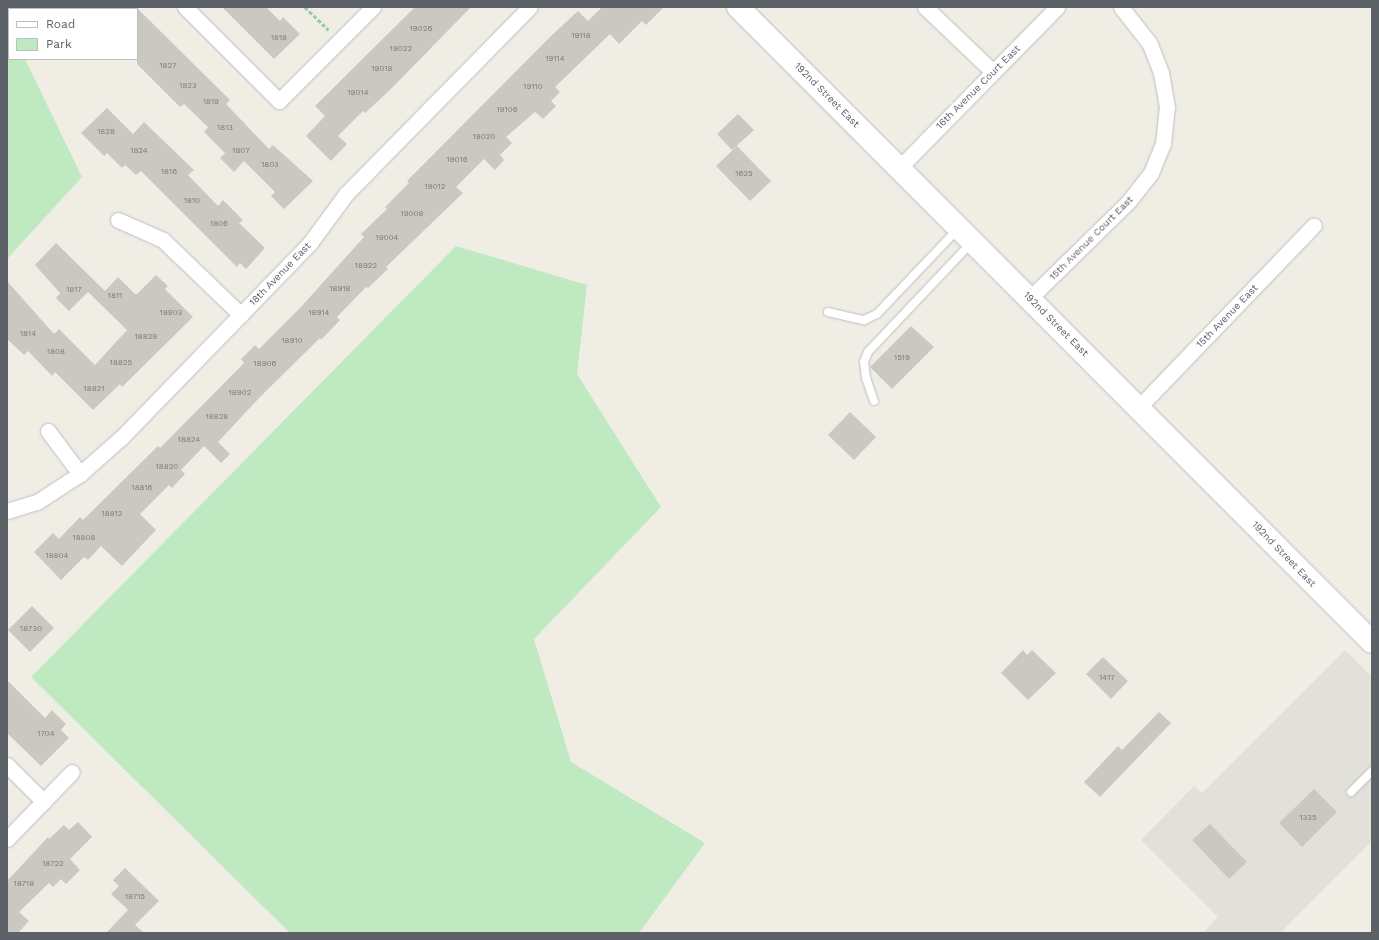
<!DOCTYPE html>
<style>
body{margin:0}
#map{position:relative;width:1379px;height:940px;overflow:hidden;background:#f0eee4;font-family:"Work Sans",sans-serif}
div>[style]{position:absolute}
.industrial>*{inset:0;background:#e1e0d9}
.green>*{inset:0;background:#bfeac1}
.building>*{inset:0;background:#cbc8c1}
.path>*{height:2.5px;margin-top:-1.25px;transform-origin:0;background:repeating-linear-gradient(90deg,#96cca9 0 4px,transparent 0 6px)}
.roads{filter:drop-shadow(0 0 1px #bcbec5) drop-shadow(0 0 1px #bcbec5)}
.lane>*{height:8px;margin:-4px;padding:0 4px;transform-origin:4px;border-radius:4px;background:#fff}
.street>*{height:15px;margin:-7.5px;padding:0 7.5px;transform-origin:7.5px;border-radius:7.5px;background:#fff}
.secondary>*{height:22px;margin:-11px;padding:0 11px;transform-origin:11px;border-radius:11px;background:#fff}
span{translate:-50% -50%;white-space:nowrap;text-align:center;line-height:1.15;-webkit-text-stroke:3.5px #fff;paint-order:stroke}
.number-label{font-size:8px;color:#787a7e}
.number-label span{-webkit-text-stroke-width:0}
.street-label{font-size:10px;color:#5c6067}
.frame{position:absolute;inset:0;border:8px solid #5c6067;pointer-events:none}
.legend{position:absolute;left:8px;top:8px;width:130px;height:52px;box-sizing:border-box;background:#fff;border:1px solid #bebfc2;margin:0;padding:5px 7px;list-style:none;font-size:12px;color:#5c6067}
.legend li{display:flex;align-items:center;gap:8px;height:20px}
.legend b{width:20px;border:1px solid #bebfc2}
</style>
<div id="map">
<div class="industrial">
<i style="clip-path:polygon(1345px 650px,1372px 677px,1372px 841px,1280px 933px,1203px 933px,1218px 917px,1141px 840px,1194px 786px,1202px 793px)"></i>
</div>
<div class="green">
<i style="clip-path:polygon(7px 22px,9px 59px,25px 59px,82px 177px,7px 259px)"></i>
<i style="clip-path:polygon(456px 246px,587px 285px,577px 374px,661px 507px,534px 639px,571px 762px,705px 843px,639px 933px,290px 933px,31px 677px)"></i>
</div>
<div class="building">
<i style="clip-path:polygon(222px 7px,266px 7px,280px 21px,283px 17px,300px 34px,274px 59px)"></i>
<i style="clip-path:polygon(415px 7px,471px 7px,390px 90px,365px 113px,363px 111px,338px 136px,347px 144px,331px 161px,306px 136px,325px 116px,315px 106px)"></i>
<i style="clip-path:polygon(602px 7px,664px 7px,646px 25px,642px 21px,619px 44px,610px 34px,555px 87px,560px 92px,551px 101px,556px 106px,543px 119px,535px 112px,506px 137px,512px 143px,500px 155px,504px 160px,495px 170px,484px 159px,456px 187px,463px 193px,386px 267px,388px 269px,368px 288px,366px 287px,337px 317px,340px 320px,321px 340px,320px 338px,261px 396px,218px 442px,230px 454px,221px 463px,204px 446px,181px 470px,185px 474px,172px 488px,169px 485px,140px 514px,156px 530px,122px 566px,101px 546px,88px 560px,84px 557px,61px 580px,34px 552px,53px 533px,59px 539px,80px 517px,83px 520px,158px 446px,160px 448px,244px 363px,241px 359px,255px 345px,259px 349px,300px 308px,364px 237px,361px 234px,387px 209px,385px 207px,409px 183px,407px 181px,551px 36px,578px 11px,588px 21px)"></i>
<i style="clip-path:polygon(137px 8px,230px 100px,226px 104px,269px 149px,273px 145px,313px 181px,284px 209px,271px 196px,275px 192px,244px 161px,234px 172px,220px 158px,225px 153px,204px 132px,208px 127px,184px 104px,180px 107px,137px 64px)"></i>
<i style="clip-path:polygon(107px 108px,133px 134px,144px 122px,194px 170px,188px 175px,218px 206px,223px 200px,243px 220px,239px 223px,265px 248px,246px 269px,240px 263px,237px 267px,141px 171px,136px 175px,125px 165px,122px 168px,107px 153px,104px 156px,81px 133px)"></i>
<i style="clip-path:polygon(738px 114px,754px 130px,732px 150px,717px 134px)"></i>
<i style="clip-path:polygon(737px 146px,771px 181px,750px 201px,716px 166px)"></i>
<i style="clip-path:polygon(56px 243px,105px 291px,118px 277px,136px 295px,156px 275px,168px 286px,165px 289px,193px 317px,122px 387px,120px 384px,93px 410px,55px 372px,52px 376px,28px 351px,24px 355px,7px 339px,7px 281px,54px 334px,59px 329px,95px 365px,127px 330px,88px 292px,69px 311px,56px 298px,60px 293px,35px 265px)"></i>
<i style="clip-path:polygon(911px 326px,934px 347px,892px 389px,870px 367px)"></i>
<i style="clip-path:polygon(850px 412px,876px 437px,854px 460px,828px 435px)"></i>
<i style="clip-path:polygon(32px 606px,54px 628px,30px 652px,8px 630px)"></i>
<i style="clip-path:polygon(1023px 650px,1027px 655px,1032px 650px,1056px 673px,1028px 700px,1001px 673px)"></i>
<i style="clip-path:polygon(1103px 657px,1128px 681px,1111px 699px,1086px 674px)"></i>
<i style="clip-path:polygon(7px 680px,45px 718px,52px 710px,66px 724px,61px 730px,69px 738px,41px 766px,7px 733px)"></i>
<i style="clip-path:polygon(1159px 712px,1171px 723px,1100px 797px,1084px 782px,1118px 746px,1122px 750px)"></i>
<i style="clip-path:polygon(1314px 789px,1337px 812px,1302px 847px,1279px 823px)"></i>
<i style="clip-path:polygon(78px 822px,92px 837px,70px 859px,80px 870px,66px 884px,61px 879px,53px 887px,49px 883px,19px 912px,29px 921px,18px 933px,7px 933px,7px 881px,48px 837px,49px 839px,64px 825px,69px 830px)"></i>
<i style="clip-path:polygon(1210px 824px,1247px 862px,1229px 879px,1192px 840px)"></i>
<i style="clip-path:polygon(125px 868px,159px 901px,135px 925px,144px 933px,106px 933px,128px 910px,111px 894px,119px 886px,113px 880px)"></i>
</div>
<div class="path">
<i style="left:305px;top:7px;width:33px;rotate:44deg"></i>
</div>
<div class="roads">
<div class="lane">
<i style="left:828px;top:312px;width:37px;rotate:13deg"></i>
<i style="left:864px;top:320px;width:14px;rotate:-25deg"></i>
<i style="left:877px;top:314px;width:117px;rotate:-46.4deg"></i>
<i style="left:874px;top:401px;width:24px;rotate:-109deg"></i>
<i style="left:866px;top:378px;width:16px;rotate:-97deg"></i>
<i style="left:864px;top:362px;width:11px;rotate:-68deg"></i>
<i style="left:868px;top:352px;width:151px;rotate:-46.6deg"></i>
<i style="left:1351px;top:792px;width:30px;rotate:-45deg"></i>
</div>
<div class="street">
<i style="left:185px;top:7px;width:133px;rotate:45deg"></i>
<i style="left:279px;top:101px;width:133px;rotate:-45deg"></i>
<i style="left:925px;top:7px;width:94px;rotate:43.7deg"></i>
<i style="left:900px;top:167px;width:224px;rotate:-45.5deg"></i>
<i style="left:118px;top:220px;width:49px;rotate:24deg"></i>
<i style="left:163px;top:240px;width:108px;rotate:43.9deg"></i>
<i style="left:1030px;top:298px;width:139px;rotate:-44.4deg"></i>
<i style="left:1129px;top:201px;width:36px;rotate:-52deg"></i>
<i style="left:1151px;top:173px;width:31px;rotate:-68deg"></i>
<i style="left:1163px;top:144px;width:37px;rotate:-84deg"></i>
<i style="left:1167px;top:107px;width:35px;rotate:-100deg"></i>
<i style="left:1161px;top:73px;width:31px;rotate:-111deg"></i>
<i style="left:1150px;top:44px;width:47px;rotate:-128.1deg"></i>
<i style="left:1139px;top:407px;width:252px;rotate:-46.1deg"></i>
<i style="left:48px;top:431px;width:54px;rotate:53.3deg"></i>
<i style="left:7px;top:511px;width:31px;rotate:-17deg"></i>
<i style="left:37px;top:502px;width:51px;rotate:-33.1deg"></i>
<i style="left:80px;top:474px;width:56px;rotate:-41.4deg"></i>
<i style="left:122px;top:437px;width:270px;rotate:-45.9deg"></i>
<i style="left:310px;top:243px;width:61px;rotate:-53.7deg"></i>
<i style="left:346px;top:194px;width:262px;rotate:-45.5deg"></i>
<i style="left:7px;top:765px;width:52px;rotate:45deg"></i>
<i style="left:7px;top:839px;width:93px;rotate:-45.9deg"></i>
</div>
<div class="secondary">
<i style="left:738px;top:7px;width:897px;rotate:45.05deg"></i>
</div>
</div>
<div class="number-label">
<span style="left:421px;top:29px">19026</span>
<span style="left:581px;top:36px">19118</span>
<span style="left:279px;top:38px">1818</span>
<span style="left:401px;top:49px">19022</span>
<span style="left:555px;top:59px">19114</span>
<span style="left:168px;top:66px">1827</span>
<span style="left:382px;top:69px">19018</span>
<span style="left:188px;top:86px">1823</span>
<span style="left:533px;top:87px">19110</span>
<span style="left:358px;top:93px">19014</span>
<span style="left:211px;top:102px">1819</span>
<span style="left:507px;top:110px">19106</span>
<span style="left:225px;top:128px">1813</span>
<span style="left:106px;top:132px">1828</span>
<span style="left:484px;top:137px">19020</span>
<span style="left:139px;top:151px">1824</span>
<span style="left:241px;top:151px">1807</span>
<span style="left:457px;top:160px">19016</span>
<span style="left:270px;top:165px">1803</span>
<span style="left:169px;top:172px">1816</span>
<span style="left:744px;top:174px">1625</span>
<span style="left:435px;top:187px">19012</span>
<span style="left:192px;top:201px">1810</span>
<span style="left:412px;top:214px">19008</span>
<span style="left:219px;top:224px">1806</span>
<span style="left:387px;top:238px">19004</span>
<span style="left:366px;top:266px">18922</span>
<span style="left:340px;top:289px">18918</span>
<span style="left:74px;top:290px">1817</span>
<span style="left:115px;top:296px">1811</span>
<span style="left:171px;top:313px">18903</span>
<span style="left:319px;top:313px">18914</span>
<span style="left:28px;top:334px">1814</span>
<span style="left:146px;top:337px">18829</span>
<span style="left:292px;top:341px">18910</span>
<span style="left:56px;top:352px">1808</span>
<span style="left:902px;top:358px">1519</span>
<span style="left:121px;top:363px">18825</span>
<span style="left:265px;top:364px">18906</span>
<span style="left:94px;top:389px">18821</span>
<span style="left:240px;top:393px">18902</span>
<span style="left:217px;top:417px">18828</span>
<span style="left:189px;top:440px">18824</span>
<span style="left:167px;top:467px">18820</span>
<span style="left:142px;top:488px">18816</span>
<span style="left:112px;top:514px">18812</span>
<span style="left:84px;top:538px">18808</span>
<span style="left:57px;top:556px">18804</span>
<span style="left:31px;top:629px">18730</span>
<span style="left:1107px;top:678px">1417</span>
<span style="left:46px;top:734px">1704</span>
<span style="left:1308px;top:818px">1335</span>
<span style="left:53px;top:864px">18722</span>
<span style="left:24px;top:884px">18718</span>
<span style="left:135px;top:897px">18715</span>
</div>
<div class="street-label">
<span style="left:978px;top:87px;rotate:-45deg">16th Avenue Court East</span>
<span style="left:827px;top:95px;rotate:45deg">192nd Street East</span>
<span style="left:1091px;top:238px;rotate:-45deg">15th Avenue Court East</span>
<span style="left:280px;top:274px;rotate:-46deg">18th Avenue East</span>
<span style="left:1227px;top:316px;rotate:-46deg">15th Avenue East</span>
<span style="left:1056px;top:324px;rotate:45deg">192nd Street East</span>
<span style="left:1284px;top:554px;rotate:46deg">192nd Street East</span>
</div>
<div class="frame"></div>
<ul class="legend">
<li><b style="height:5px;background:#fff"></b>Road</li>
<li><b style="height:11px;background:#bfeac1"></b>Park</li>
</ul>
</div>
